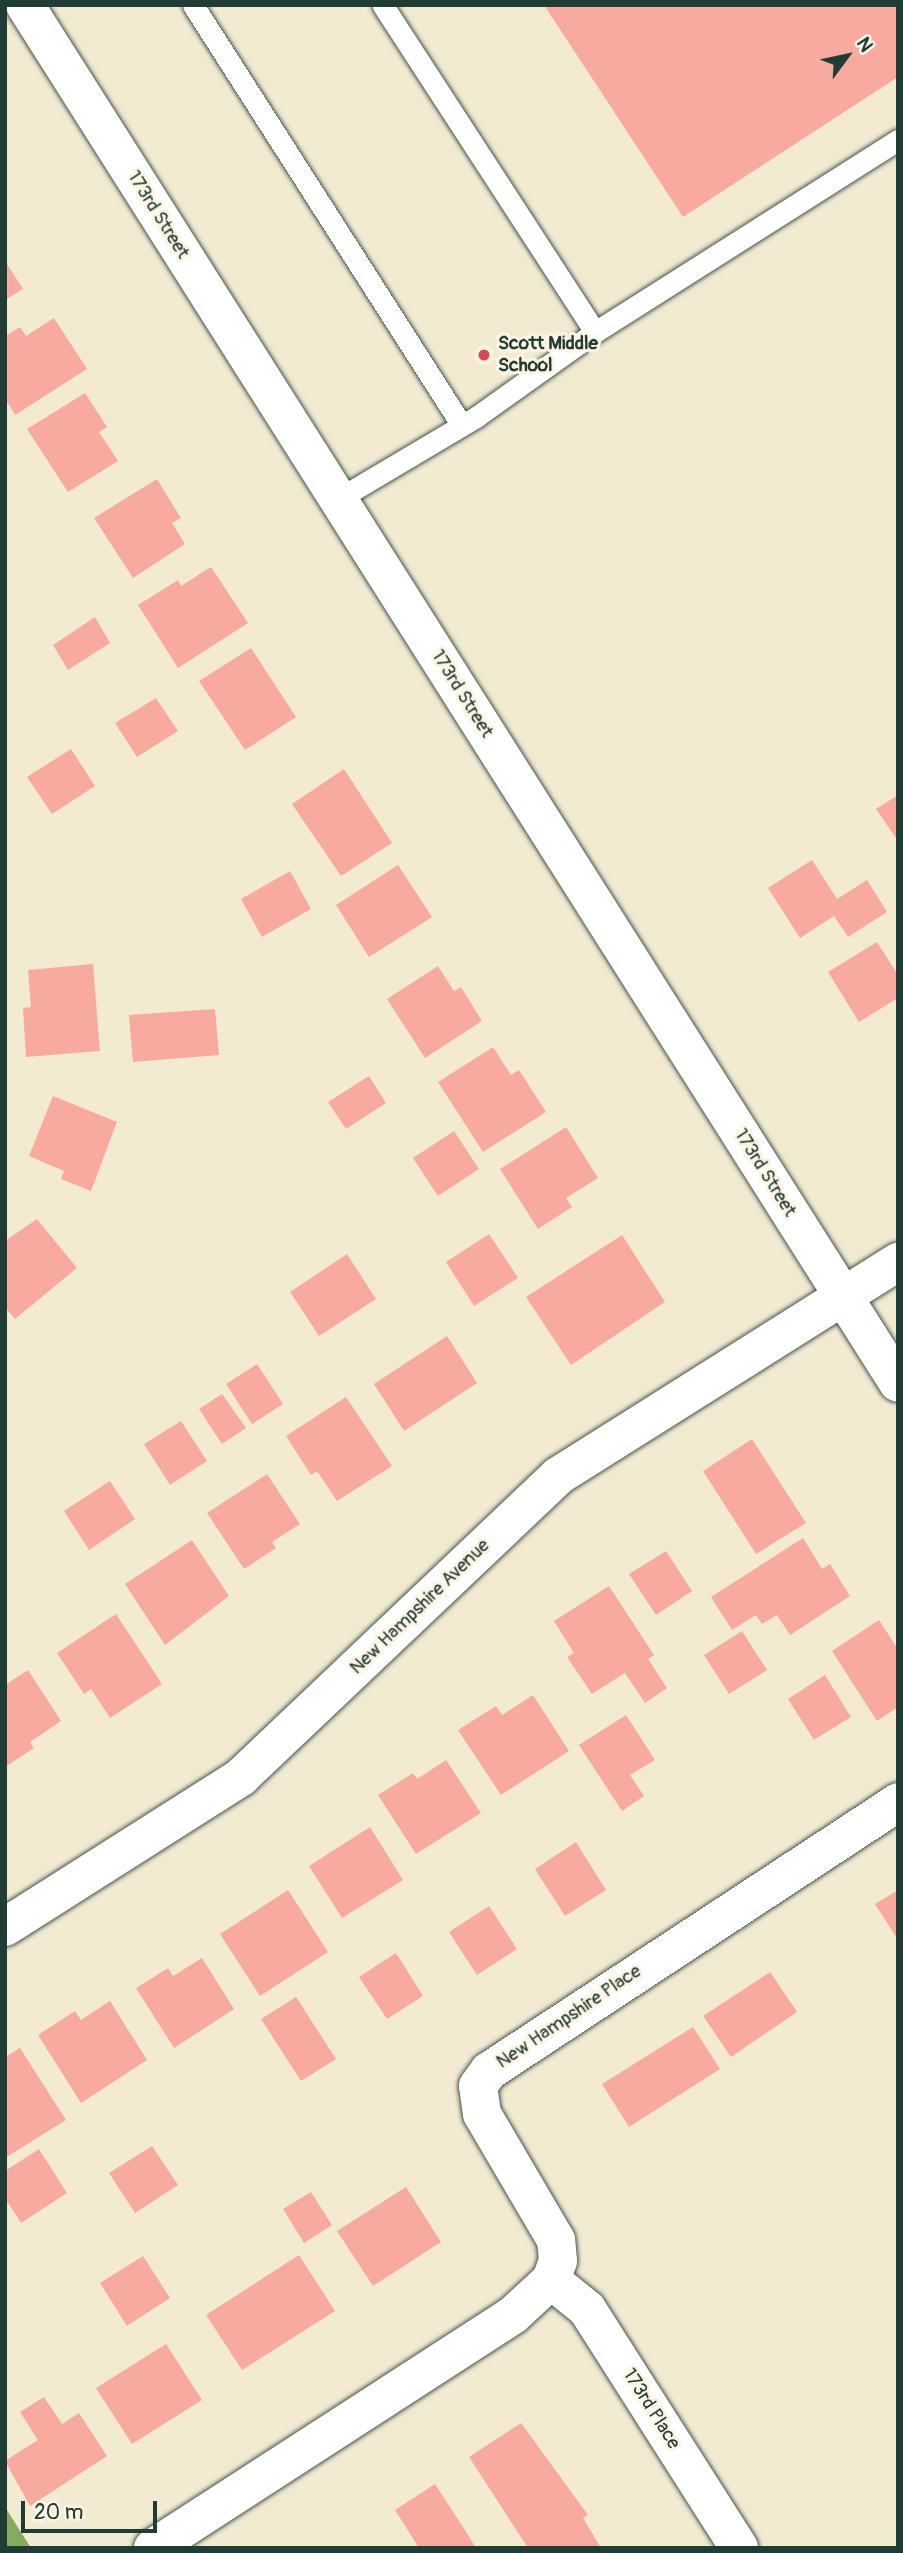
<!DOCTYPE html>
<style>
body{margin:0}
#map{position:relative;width:903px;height:2553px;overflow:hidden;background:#f3ebd1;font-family:Pangolin,sans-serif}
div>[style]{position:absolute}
.forest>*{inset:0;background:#86aa5f}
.building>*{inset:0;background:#f9aa9e}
.roads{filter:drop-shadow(0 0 2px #3f574c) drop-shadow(0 0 2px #3f574c)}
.lane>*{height:21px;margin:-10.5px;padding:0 10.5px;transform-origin:10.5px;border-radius:10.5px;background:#fff}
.street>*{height:38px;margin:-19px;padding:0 19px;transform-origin:19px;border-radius:19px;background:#fff}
.secondary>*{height:38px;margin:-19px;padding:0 19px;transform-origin:19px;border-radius:19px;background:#fff}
.dots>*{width:19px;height:19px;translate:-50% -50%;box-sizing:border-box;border:4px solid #fcf5e5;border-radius:50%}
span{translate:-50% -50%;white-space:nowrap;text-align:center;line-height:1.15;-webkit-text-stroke:6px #fcf5e5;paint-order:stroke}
.street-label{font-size:19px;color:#1f3d34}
.poi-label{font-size:19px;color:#1f3d34;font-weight:700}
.left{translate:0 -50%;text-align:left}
.frame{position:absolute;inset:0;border:7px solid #1f3d34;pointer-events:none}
.north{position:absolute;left:812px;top:21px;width:70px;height:70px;-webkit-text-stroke:5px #fcf5e5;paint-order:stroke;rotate:57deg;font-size:19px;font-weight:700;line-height:28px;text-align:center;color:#1f3d34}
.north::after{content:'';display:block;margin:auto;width:24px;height:32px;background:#1f3d34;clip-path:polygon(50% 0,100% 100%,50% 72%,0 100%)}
.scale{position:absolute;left:21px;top:2501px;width:136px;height:32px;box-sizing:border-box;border:4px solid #1f3d34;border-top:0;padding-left:9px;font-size:21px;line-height:24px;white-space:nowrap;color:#1f3d34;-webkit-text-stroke:5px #fcf5e5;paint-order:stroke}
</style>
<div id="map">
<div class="forest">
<i style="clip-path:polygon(5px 2507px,31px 2548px,5px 2548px)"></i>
</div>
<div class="building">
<i style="clip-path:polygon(544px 5px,898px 5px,898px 77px,683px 217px)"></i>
<i style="clip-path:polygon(5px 261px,23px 289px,5px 300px)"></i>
<i style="clip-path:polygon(54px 318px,87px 369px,15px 415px,5px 398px,5px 336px,20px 327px,26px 336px)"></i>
<i style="clip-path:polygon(85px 393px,107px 427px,99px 432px,118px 461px,68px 492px,27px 429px)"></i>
<i style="clip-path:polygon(157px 479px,181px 518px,172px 523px,185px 544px,133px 578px,94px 518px)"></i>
<i style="clip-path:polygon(211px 567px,248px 623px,178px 668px,138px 605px,178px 580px,181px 586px)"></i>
<i style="clip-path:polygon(95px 617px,110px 643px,68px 670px,53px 645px)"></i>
<i style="clip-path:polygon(251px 648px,296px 717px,245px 750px,199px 681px)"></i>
<i style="clip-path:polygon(156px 698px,178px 731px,137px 757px,115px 723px)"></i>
<i style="clip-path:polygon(71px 749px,95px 786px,52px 814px,27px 777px)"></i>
<i style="clip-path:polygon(344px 769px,392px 843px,341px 876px,292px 804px)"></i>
<i style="clip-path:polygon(898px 795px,898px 841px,876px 809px)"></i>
<i style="clip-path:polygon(812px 860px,837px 899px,867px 880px,887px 912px,848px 937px,834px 916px,800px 938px,768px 888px)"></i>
<i style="clip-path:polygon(398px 865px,432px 917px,369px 957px,336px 905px)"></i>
<i style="clip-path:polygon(290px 871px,311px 909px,262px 937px,241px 899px)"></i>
<i style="clip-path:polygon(877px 942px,898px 975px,898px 998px,859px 1022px,828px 972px)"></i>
<i style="clip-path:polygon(93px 964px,100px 1051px,26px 1057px,23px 1008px,31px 1007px,28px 970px)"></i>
<i style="clip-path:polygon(438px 966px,454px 991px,461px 987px,482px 1021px,425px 1058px,387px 999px)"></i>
<i style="clip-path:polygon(215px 1009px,219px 1055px,133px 1062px,129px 1015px)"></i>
<i style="clip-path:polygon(493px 1047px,511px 1075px,519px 1070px,546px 1112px,483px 1152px,438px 1082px)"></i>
<i style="clip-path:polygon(369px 1076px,386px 1103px,346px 1129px,328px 1102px)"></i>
<i style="clip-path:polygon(53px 1096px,117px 1122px,91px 1191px,61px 1179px,64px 1171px,29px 1156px)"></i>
<i style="clip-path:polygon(566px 1127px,598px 1178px,566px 1198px,572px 1207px,538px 1229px,500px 1169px)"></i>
<i style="clip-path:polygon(454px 1131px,479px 1169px,438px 1196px,413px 1158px)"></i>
<i style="clip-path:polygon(37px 1219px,77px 1268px,15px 1319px,5px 1307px,5px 1241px)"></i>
<i style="clip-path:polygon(489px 1234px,518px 1278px,474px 1306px,446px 1262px)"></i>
<i style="clip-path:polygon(622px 1235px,665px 1302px,571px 1365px,526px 1297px)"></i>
<i style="clip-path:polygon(347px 1254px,376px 1299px,319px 1336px,290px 1292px)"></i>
<i style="clip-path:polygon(447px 1336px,477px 1383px,404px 1431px,374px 1384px)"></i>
<i style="clip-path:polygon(257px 1364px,283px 1404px,252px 1424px,226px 1384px)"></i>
<i style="clip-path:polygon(222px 1394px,246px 1428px,222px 1444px,199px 1409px)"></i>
<i style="clip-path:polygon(346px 1397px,392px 1466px,337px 1501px,317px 1471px,311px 1475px,286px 1436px)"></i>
<i style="clip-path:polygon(181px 1421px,207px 1461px,170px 1485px,144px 1444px)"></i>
<i style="clip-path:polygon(752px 1439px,806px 1523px,756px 1554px,703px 1471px)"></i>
<i style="clip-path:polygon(267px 1474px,300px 1524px,272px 1542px,276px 1548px,244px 1569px,207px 1513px)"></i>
<i style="clip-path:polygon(110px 1481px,135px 1519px,89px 1550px,64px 1511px)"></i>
<i style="clip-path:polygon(803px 1538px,822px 1569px,830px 1564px,850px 1596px,790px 1635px,777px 1615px,762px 1624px,756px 1615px,732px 1630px,711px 1597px)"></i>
<i style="clip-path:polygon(192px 1540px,229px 1596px,165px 1645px,125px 1584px)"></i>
<i style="clip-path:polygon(666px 1551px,692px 1591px,656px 1615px,629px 1574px)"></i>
<i style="clip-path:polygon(609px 1586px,654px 1655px,648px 1659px,667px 1688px,645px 1703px,625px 1673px,592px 1694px,567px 1657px,574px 1653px,554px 1621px)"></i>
<i style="clip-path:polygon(116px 1614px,162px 1684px,110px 1718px,91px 1689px,84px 1694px,57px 1653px)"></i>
<i style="clip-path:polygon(879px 1620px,898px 1649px,898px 1707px,877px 1721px,832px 1651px)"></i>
<i style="clip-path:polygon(742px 1631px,767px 1670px,729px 1694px,704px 1655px)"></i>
<i style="clip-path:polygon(28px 1670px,61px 1721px,30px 1742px,34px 1748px,5px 1767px,5px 1685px)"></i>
<i style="clip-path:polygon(825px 1675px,851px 1717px,814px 1740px,788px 1699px)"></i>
<i style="clip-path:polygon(533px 1695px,569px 1751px,501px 1795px,458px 1730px,496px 1706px,502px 1715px)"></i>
<i style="clip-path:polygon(626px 1715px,655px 1760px,630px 1775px,644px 1796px,622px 1811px,579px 1745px)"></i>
<i style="clip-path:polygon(446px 1760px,481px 1813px,416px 1854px,378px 1795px,413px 1773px,417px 1779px)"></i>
<i style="clip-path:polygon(370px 1827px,403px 1880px,342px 1918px,309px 1866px)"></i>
<i style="clip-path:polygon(576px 1842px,606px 1890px,565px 1916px,535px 1869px)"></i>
<i style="clip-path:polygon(288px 1890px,328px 1952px,260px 1996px,220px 1934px)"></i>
<i style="clip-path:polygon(898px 1890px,898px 1940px,875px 1904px)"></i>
<i style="clip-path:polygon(489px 1906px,517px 1949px,477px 1975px,449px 1932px)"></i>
<i style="clip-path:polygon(396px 1953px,423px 1996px,387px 2019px,359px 1977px)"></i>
<i style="clip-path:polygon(202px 1958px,234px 2009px,174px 2048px,136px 1988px,168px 1968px,173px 1976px)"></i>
<i style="clip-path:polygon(770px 1972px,797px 2012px,731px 2057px,703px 2016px)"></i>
<i style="clip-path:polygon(296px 1997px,336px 2059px,301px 2081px,261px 2019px)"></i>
<i style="clip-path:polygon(110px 2001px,147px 2060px,81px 2103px,38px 2035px,75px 2011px,81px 2020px)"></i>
<i style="clip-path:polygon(693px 2027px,720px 2069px,629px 2127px,602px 2084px)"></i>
<i style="clip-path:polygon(20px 2048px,66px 2120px,5px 2158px,5px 2057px)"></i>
<i style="clip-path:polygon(152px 2146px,178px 2185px,135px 2213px,109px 2173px)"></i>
<i style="clip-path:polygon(39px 2149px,67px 2193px,21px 2223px,5px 2198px,5px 2171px)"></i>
<i style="clip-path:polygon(406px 2187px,441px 2242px,373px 2286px,337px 2231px)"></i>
<i style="clip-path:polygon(311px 2192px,332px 2225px,304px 2243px,283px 2209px)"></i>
<i style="clip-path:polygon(299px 2255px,335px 2311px,242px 2370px,206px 2315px)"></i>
<i style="clip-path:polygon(143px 2256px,170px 2298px,127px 2326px,100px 2283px)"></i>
<i style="clip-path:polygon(166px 2344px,202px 2400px,132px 2444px,96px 2388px)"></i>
<i style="clip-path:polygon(44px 2397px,62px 2424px,79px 2413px,107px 2456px,30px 2506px,5px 2461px,38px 2440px,20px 2412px)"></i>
<i style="clip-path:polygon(521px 2423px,588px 2515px,583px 2518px,601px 2548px,528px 2548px,469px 2457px)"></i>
<i style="clip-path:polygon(435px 2484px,463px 2527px,476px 2548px,419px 2548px,395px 2510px)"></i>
</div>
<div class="roads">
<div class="lane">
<i style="left:193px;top:5px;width:499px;rotate:57.4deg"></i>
<i style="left:595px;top:332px;width:359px;rotate:-32.4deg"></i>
<i style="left:338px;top:499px;width:161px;rotate:-30.7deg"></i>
<i style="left:476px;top:417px;width:146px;rotate:-35.5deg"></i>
<i style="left:595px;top:332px;width:390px;rotate:-123deg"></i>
</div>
<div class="street">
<i style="left:5px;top:1927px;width:280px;rotate:-32.4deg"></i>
<i style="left:241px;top:1777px;width:437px;rotate:-43.5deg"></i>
<i style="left:558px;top:1476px;width:402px;rotate:-32.2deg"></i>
<i style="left:551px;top:2280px;width:46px;rotate:38.9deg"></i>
<i style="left:587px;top:2309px;width:283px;rotate:57.5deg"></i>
<i style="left:153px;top:2548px;width:429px;rotate:-32.9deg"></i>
<i style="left:513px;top:2315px;width:52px;rotate:-42.6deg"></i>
<i style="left:551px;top:2280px;width:20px;rotate:-70deg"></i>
<i style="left:558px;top:2261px;width:21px;rotate:-95deg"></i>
<i style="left:556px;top:2240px;width:146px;rotate:-120.4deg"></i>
<i style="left:482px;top:2114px;width:28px;rotate:-98deg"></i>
<i style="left:478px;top:2086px;width:19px;rotate:-54deg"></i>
<i style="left:489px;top:2071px;width:490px;rotate:-33.3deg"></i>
</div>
<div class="secondary">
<i style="left:25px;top:5px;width:1631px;rotate:57.64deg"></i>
</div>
</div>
<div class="dots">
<i style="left:484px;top:355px;background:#d1495b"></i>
</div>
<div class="street-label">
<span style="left:158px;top:215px;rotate:58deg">173rd Street</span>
<span style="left:462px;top:694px;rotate:58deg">173rd Street</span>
<span style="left:765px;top:1173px;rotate:58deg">173rd Street</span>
<span style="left:420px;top:1607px;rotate:-44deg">New Hampshire Avenue</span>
<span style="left:569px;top:2017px;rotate:-34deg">New Hampshire Place</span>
<span style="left:651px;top:2409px;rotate:58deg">173rd Place</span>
</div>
<div class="poi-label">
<span class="left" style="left:498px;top:355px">Scott Middle<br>School</span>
</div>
<div class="frame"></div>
<div class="north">N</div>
<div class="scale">20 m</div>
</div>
